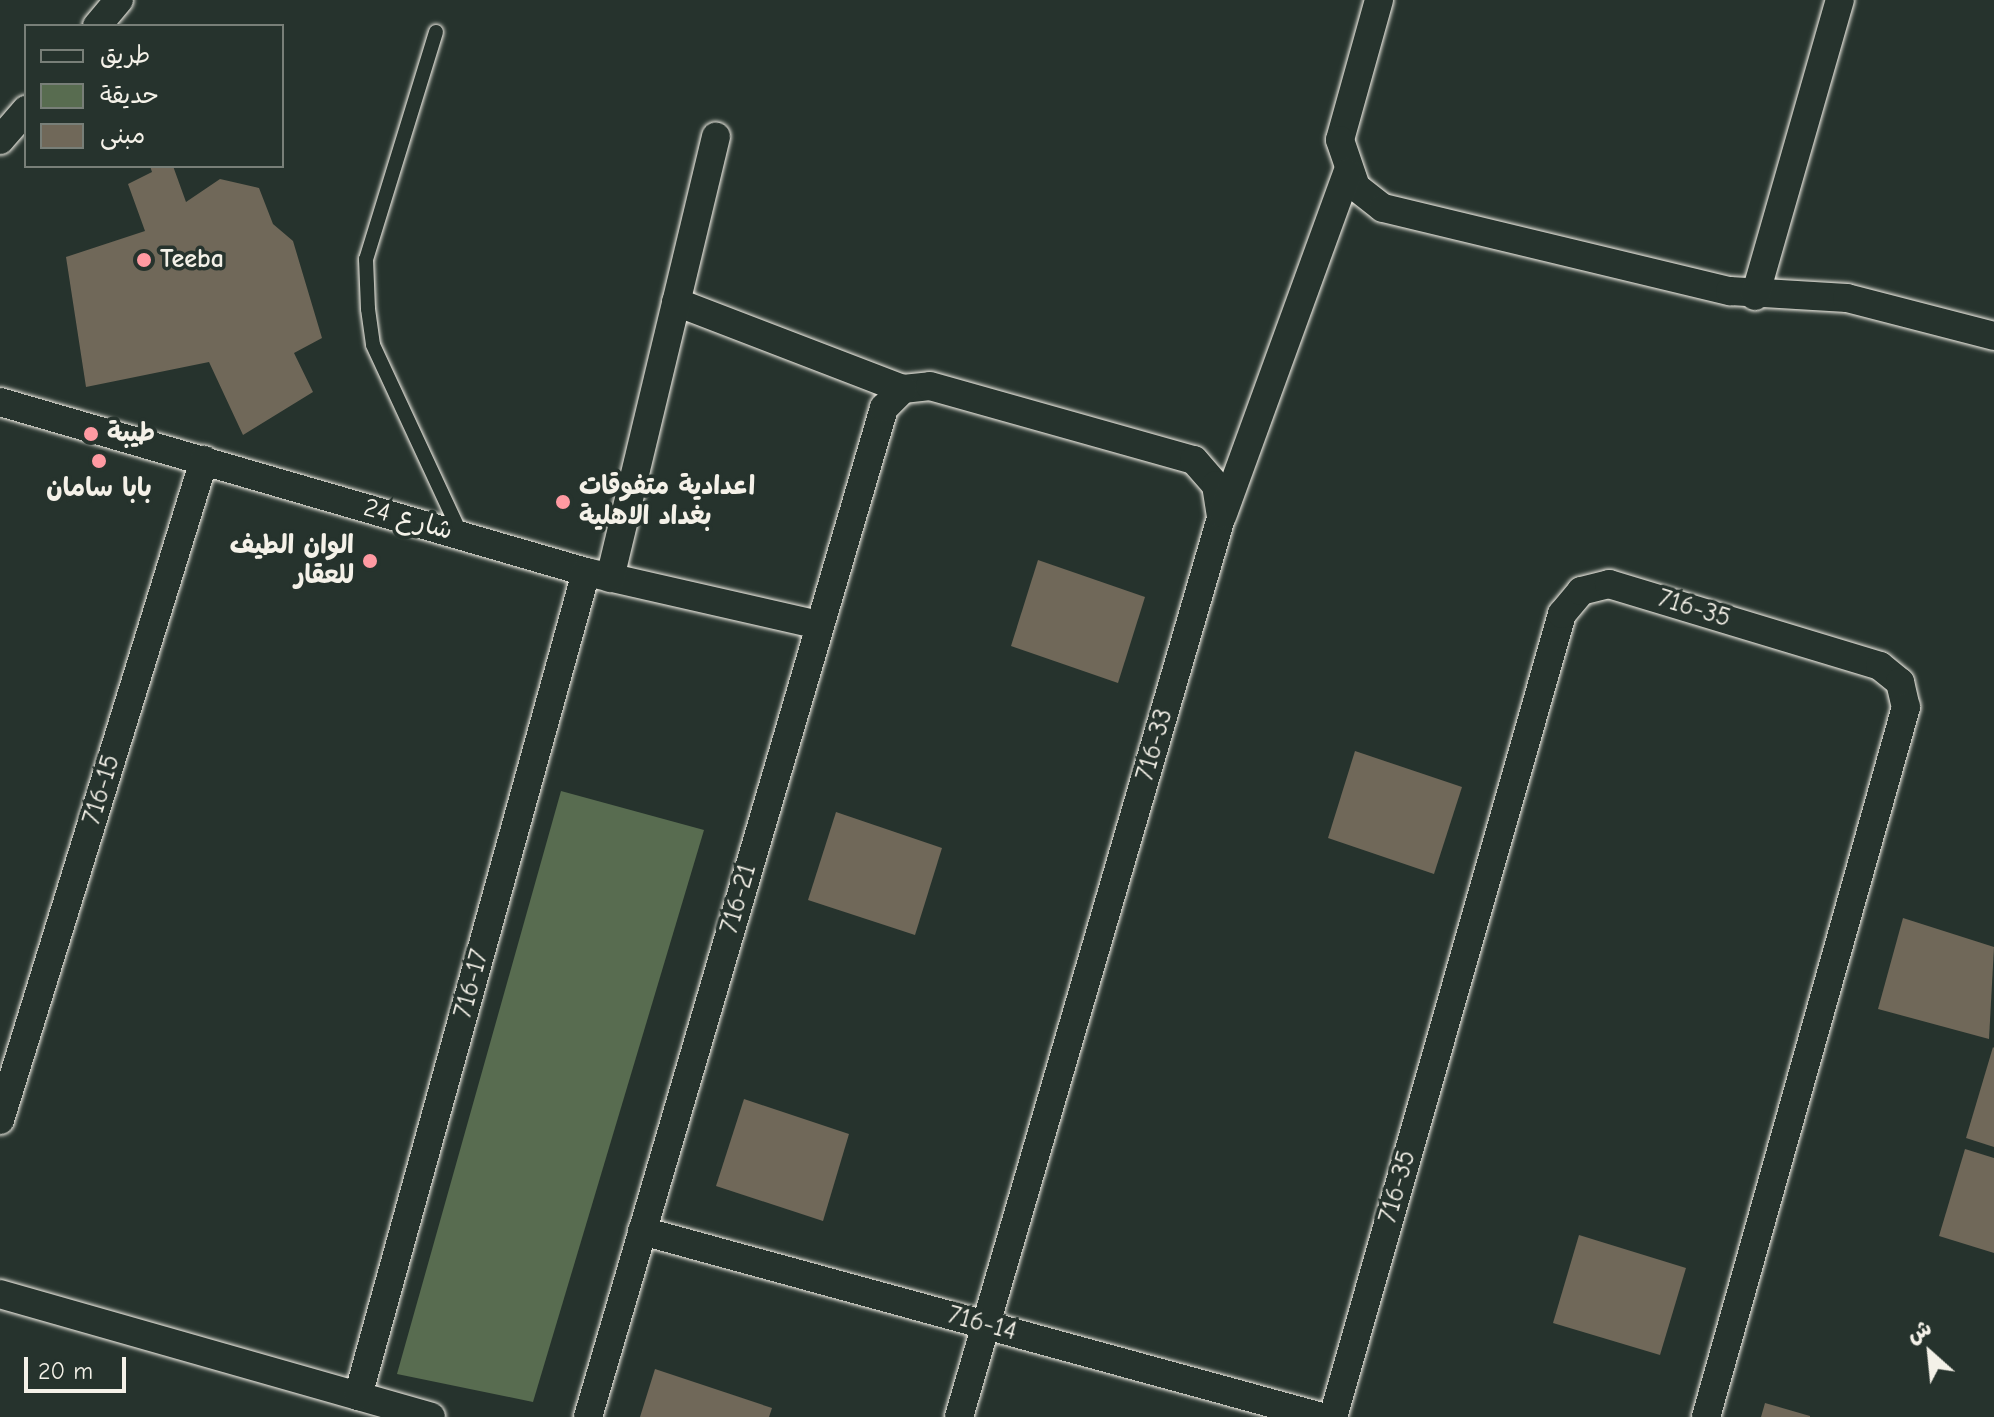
<!DOCTYPE html>
<meta charset="utf-8">
<style>
body{margin:0}
#map{position:relative;width:1994px;height:1417px;overflow:hidden;background:#26332d;font-family:"Comic Neue","Playpen Sans Arabic",sans-serif}
div>[style]{position:absolute}
.green>*{inset:0;background:#586c50}
.building>*{inset:0;background:#706859}
.roads{filter:drop-shadow(0 0 2px #f4f1e8) drop-shadow(0 0 2px #f4f1e8)}
.lane>*{height:14px;margin:-7px;padding:0 7px;transform-origin:7px;border-radius:7px;background:#26332d}
.street>*{height:28px;margin:-14px;padding:0 14px;transform-origin:14px;border-radius:14px;background:#26332d}
.dots>*{width:22px;height:22px;translate:-50% -50%;box-sizing:border-box;border:4px solid #26332d;border-radius:50%}
span{translate:-50% -50%;white-space:nowrap;text-align:center;line-height:1.15;-webkit-text-stroke:7px #26332d;paint-order:stroke}
.poi-label{font-size:26px;color:#f4f1e8;font-weight:700}
.left{translate:0 -50%;text-align:left}
.right{translate:-100% -50%;text-align:right}
.street-label{font-size:26px;color:#f4f1e8}
.legend{position:absolute;left:24px;top:24px;width:260px;height:144px;box-sizing:border-box;background:#26332d;border:2px solid #787f78;margin:0;padding:10px 14px;list-style:none;font-size:24px;color:#f4f1e8}
.legend li{display:flex;align-items:center;gap:16px;height:40px}
.legend b{width:40px;border:2px solid #787f78}
.north{position:absolute;left:1890px;top:1313px;width:80px;height:80px;-webkit-text-stroke:6px #26332d;paint-order:stroke;rotate:333deg;font-size:22px;font-weight:700;line-height:32px;text-align:center;color:#f4f1e8}
.north::after{content:'';display:block;margin:auto;width:28px;height:36px;background:#f4f1e8;clip-path:polygon(50% 0,100% 100%,50% 72%,0 100%)}
.scale{position:absolute;left:24px;top:1357px;width:102px;height:36px;box-sizing:border-box;border:4px solid #f4f1e8;border-top:0;padding-left:10px;font-size:24px;line-height:28px;white-space:nowrap;color:#f4f1e8;-webkit-text-stroke:6px #26332d;paint-order:stroke}
</style>
<div id="map">
<div class="green">
<i style="clip-path:polygon(561px 791px,704px 830px,533px 1402px,397px 1374px)"></i>
</div>
<div class="building">
<i style="clip-path:polygon(150px 166px,173px 166px,186px 202px,220px 179px,259px 188px,273px 224px,293px 241px,322px 338px,294px 353px,313px 392px,243px 435px,209px 362px,86px 387px,66px 257px,145px 231px,128px 184px,152px 172px)"></i>
<i style="clip-path:polygon(1038px 560px,1145px 597px,1118px 683px,1011px 646px)"></i>
<i style="clip-path:polygon(1355px 751px,1462px 787px,1434px 874px,1328px 838px)"></i>
<i style="clip-path:polygon(836px 812px,942px 848px,915px 935px,808px 900px)"></i>
<i style="clip-path:polygon(1903px 918px,1994px 947px,1989px 1039px,1878px 1009px)"></i>
<i style="clip-path:polygon(1993px 1047px,1994px 1048px,1994px 1147px,1966px 1138px)"></i>
<i style="clip-path:polygon(744px 1099px,849px 1134px,823px 1221px,716px 1186px)"></i>
<i style="clip-path:polygon(1965px 1149px,1994px 1158px,1994px 1253px,1939px 1236px)"></i>
<i style="clip-path:polygon(1579px 1235px,1686px 1268px,1660px 1355px,1553px 1323px)"></i>
<i style="clip-path:polygon(655px 1369px,772px 1408px,769px 1417px,640px 1417px)"></i>
<i style="clip-path:polygon(1765px 1403px,1810px 1416px,1810px 1417px,1761px 1417px)"></i>
</div>
<div class="roads">
<div class="lane">
<i style="left:436px;top:32px;width:238px;rotate:107.1deg"></i>
<i style="left:366px;top:259px;width:50px;rotate:87.7deg"></i>
<i style="left:368px;top:309px;width:36px;rotate:82deg"></i>
<i style="left:373px;top:345px;width:209px;rotate:65.1deg"></i>
</div>
<div class="street">
<i style="left:1379px;top:0;width:145px;rotate:105.6deg"></i>
<i style="left:1340px;top:140px;width:50px;rotate:71.2deg"></i>
<i style="left:1356px;top:187px;width:34px;rotate:38deg"></i>
<i style="left:1383px;top:208px;width:357px;rotate:13.5deg"></i>
<i style="left:1730px;top:291px;width:117px;rotate:3.4deg"></i>
<i style="left:1847px;top:298px;width:152px;rotate:14.5deg"></i>
<i style="left:97px;top:26px;width:34px;rotate:-50deg"></i>
<i style="left:0;top:140px;width:40px;rotate:-49deg"></i>
<i style="left:1755px;top:296px;width:308px;rotate:-74deg"></i>
<i style="left:676px;top:302px;width:243px;rotate:21deg"></i>
<i style="left:903px;top:389px;width:27px;rotate:-6deg"></i>
<i style="left:930px;top:386px;width:274px;rotate:15.7deg"></i>
<i style="left:1194px;top:460px;width:33px;rotate:49deg"></i>
<i style="left:1216px;top:485px;width:33px;rotate:81deg"></i>
<i style="left:1221px;top:518px;width:936px;rotate:106.25deg"></i>
<i style="left:0;top:402px;width:610px;rotate:16.18deg"></i>
<i style="left:586px;top:572px;width:239px;rotate:12.8deg"></i>
<i style="left:1223px;top:514px;width:363px;rotate:-70deg"></i>
<i style="left:610px;top:578px;width:454px;rotate:-76.5deg"></i>
<i style="left:0;top:1120px;width:691px;rotate:-72.82deg"></i>
<i style="left:642px;top:1231px;width:705px;rotate:15.3deg"></i>
<i style="left:0;top:1294px;width:448px;rotate:15.9deg"></i>
<i style="left:358px;top:1396px;width:855px;rotate:-74.53deg"></i>
<i style="left:588px;top:1417px;width:1052px;rotate:-73.65deg"></i>
<i style="left:884px;top:408px;width:27px;rotate:-45deg"></i>
<i style="left:1333px;top:1417px;width:835px;rotate:-74.08deg"></i>
<i style="left:1562px;top:614px;width:30px;rotate:-50deg"></i>
<i style="left:1581px;top:591px;width:29px;rotate:-14deg"></i>
<i style="left:1609px;top:584px;width:283px;rotate:16.8deg"></i>
<i style="left:1880px;top:666px;width:26px;rotate:39deg"></i>
<i style="left:1900px;top:682px;width:26px;rotate:77deg"></i>
<i style="left:1906px;top:707px;width:738px;rotate:105.73deg"></i>
</div>
</div>
<div class="dots">
<i style="left:144px;top:260px;background:#ff9aa2"></i>
<i style="left:91px;top:434px;background:#ff9aa2"></i>
<i style="left:99px;top:461px;background:#ff9aa2"></i>
<i style="left:563px;top:502px;background:#ff9aa2"></i>
<i style="left:370px;top:561px;background:#ff9aa2"></i>
</div>
<div class="poi-label">
<span class="left" style="left:160px;top:260px">Teeba</span>
<span class="left" style="left:107px;top:434px">طيبة</span>
<span class="left" style="left:579px;top:502px">اعدادية متفوقات<br>بغداد الاهلية</span>
<span style="left:99px;top:489px">بابا سامان</span>
<span class="right" style="left:354px;top:561px">الوان الطيف<br>للعقار</span>
</div>
<div class="street-label">
<span style="left:408px;top:520px;rotate:16deg">شارع 24</span>
<span style="left:1694px;top:609px;rotate:17deg">716-35</span>
<span style="left:1155px;top:745px;rotate:-74deg">716-33</span>
<span style="left:102px;top:790px;rotate:-73deg">716-15</span>
<span style="left:739px;top:899px;rotate:-74deg">716-21</span>
<span style="left:472px;top:984px;rotate:-75deg">716-17</span>
<span style="left:1398px;top:1187px;rotate:-74deg">716-35</span>
<span style="left:982px;top:1324px;rotate:15deg">716-14</span>
</div>
<ul class="legend">
<li><b style="height:10px;background:#26332d"></b>طريق</li>
<li><b style="height:22px;background:#586c50"></b>حديقة</li>
<li><b style="height:22px;background:#706859"></b>مبنى</li>
</ul>
<div class="north">ش</div>
<div class="scale">20 m</div>
</div>
